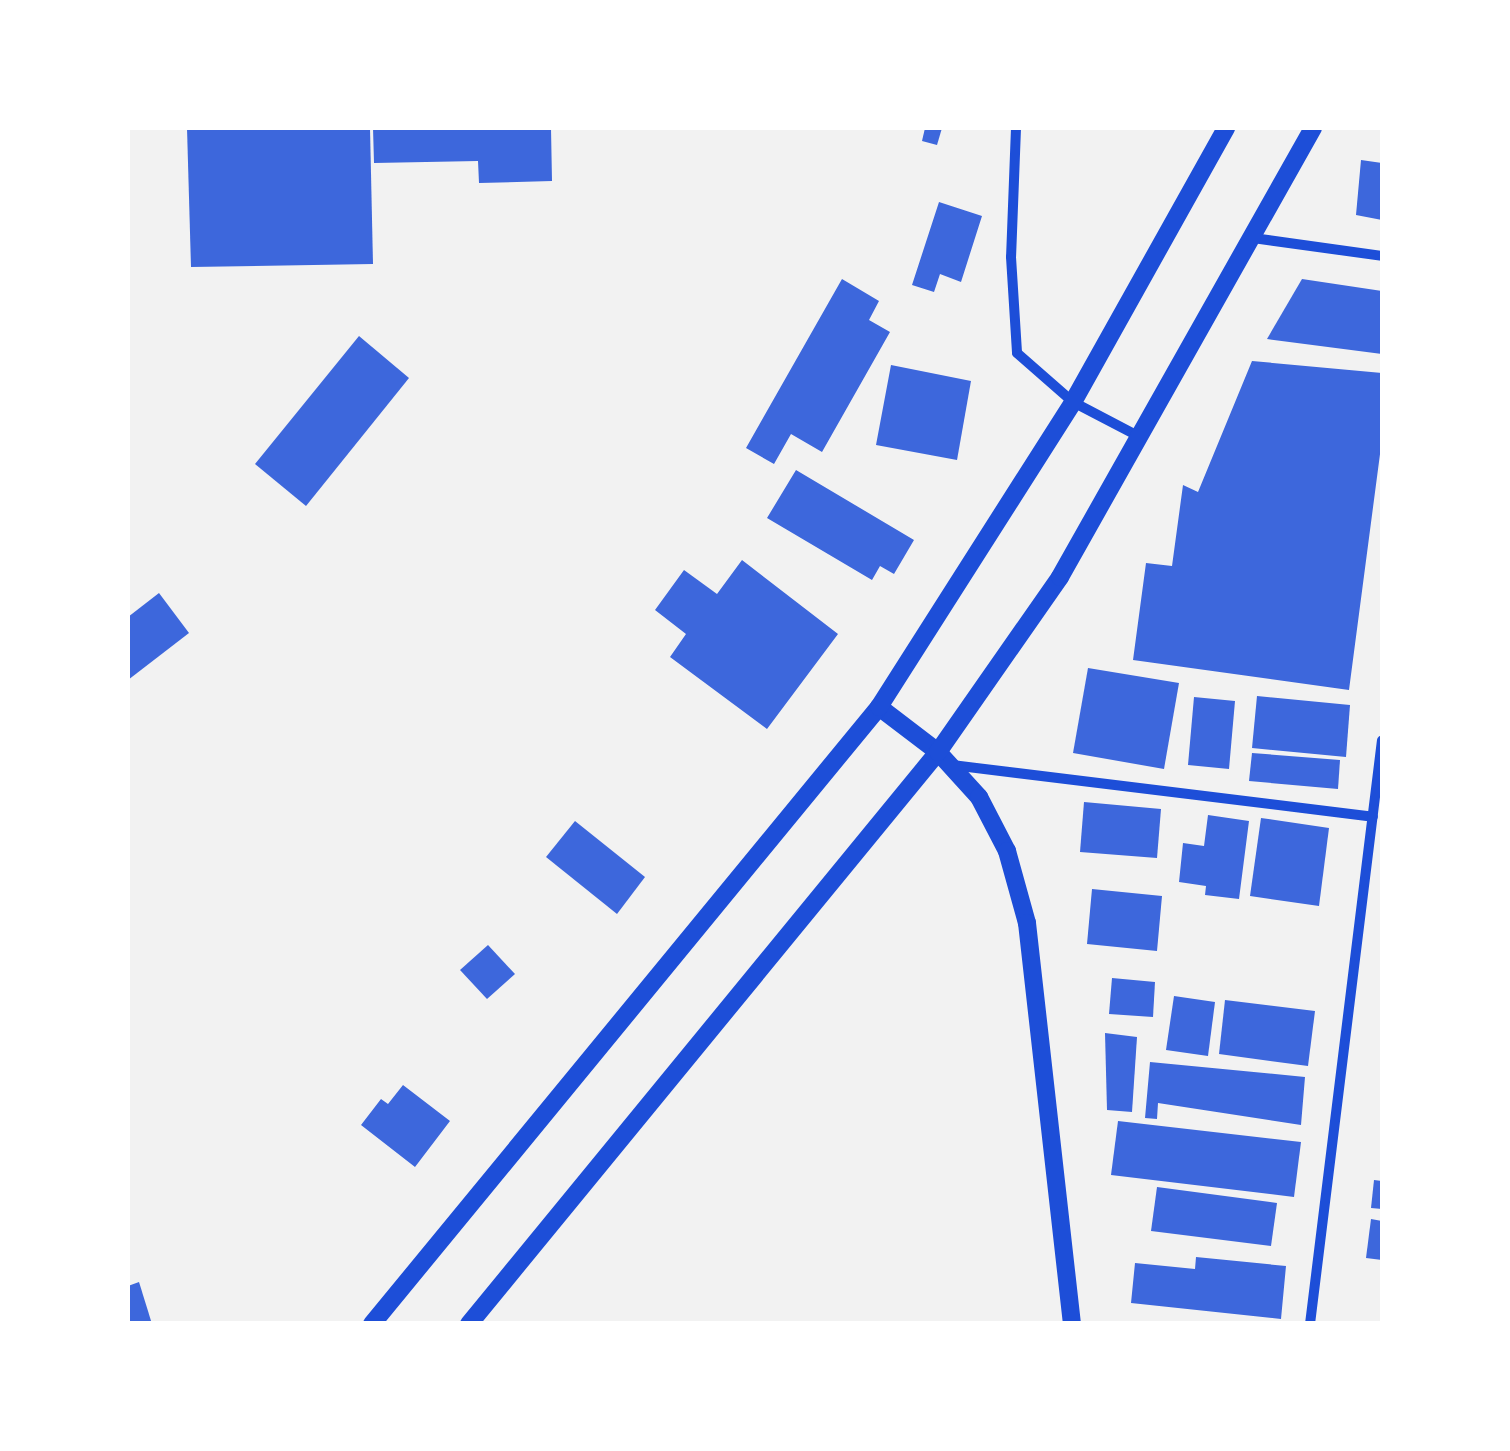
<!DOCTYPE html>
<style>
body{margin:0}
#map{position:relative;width:1510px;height:1451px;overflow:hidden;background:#f2f2f2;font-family:"DM Sans",sans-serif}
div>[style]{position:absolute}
.building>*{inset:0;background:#3d67dc}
.minor>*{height:10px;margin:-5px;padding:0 5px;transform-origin:5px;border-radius:5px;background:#1d4ed8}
.tertiary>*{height:18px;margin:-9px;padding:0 9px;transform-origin:9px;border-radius:9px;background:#1d4ed8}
span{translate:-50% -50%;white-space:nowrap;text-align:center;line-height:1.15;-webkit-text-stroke:10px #fff;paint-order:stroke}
.frame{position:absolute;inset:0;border:130px solid #fff;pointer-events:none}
</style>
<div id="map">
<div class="building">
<i style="clip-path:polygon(187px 128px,370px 128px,373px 264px,191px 267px)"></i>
<i style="clip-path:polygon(373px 128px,551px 128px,552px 181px,479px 183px,478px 161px,374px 163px)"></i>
<i style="clip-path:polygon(925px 128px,942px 128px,937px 145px,922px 141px)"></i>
<i style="clip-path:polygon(1361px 160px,1382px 163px,1382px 220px,1356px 215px)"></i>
<i style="clip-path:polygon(939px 202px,982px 216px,961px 282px,940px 274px,934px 292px,912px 285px)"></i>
<i style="clip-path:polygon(842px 279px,879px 301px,869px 320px,890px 332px,822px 452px,791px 434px,774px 464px,746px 448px)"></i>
<i style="clip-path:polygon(1302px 279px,1382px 291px,1382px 354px,1267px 339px)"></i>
<i style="clip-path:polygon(359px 336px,409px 378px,306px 506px,255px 464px)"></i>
<i style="clip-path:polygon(1252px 361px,1382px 373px,1382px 439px,1349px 690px,1133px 660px,1146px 563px,1172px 566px,1183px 485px,1198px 492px)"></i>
<i style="clip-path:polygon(891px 365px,971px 381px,957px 460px,876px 445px)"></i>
<i style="clip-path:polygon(796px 470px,914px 540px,894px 574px,880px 566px,872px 580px,767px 518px)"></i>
<i style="clip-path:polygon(742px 560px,838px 634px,767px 729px,670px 657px,686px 634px,655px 610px,684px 570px,717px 594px)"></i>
<i style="clip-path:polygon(159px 593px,189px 633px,128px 680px,128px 617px)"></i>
<i style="clip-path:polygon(1088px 668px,1179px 683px,1164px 769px,1073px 753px)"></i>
<i style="clip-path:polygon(1257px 696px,1350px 705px,1346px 757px,1252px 748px)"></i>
<i style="clip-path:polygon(1194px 697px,1235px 701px,1229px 769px,1188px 765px)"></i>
<i style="clip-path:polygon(1252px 753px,1340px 760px,1338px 789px,1249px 781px)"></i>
<i style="clip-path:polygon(1084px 802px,1161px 809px,1157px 858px,1080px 852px)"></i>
<i style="clip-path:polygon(1208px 815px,1249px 821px,1239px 899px,1205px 895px,1206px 886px,1179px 882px,1183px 843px,1204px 846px)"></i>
<i style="clip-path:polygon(1261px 818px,1329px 828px,1319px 906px,1250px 896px)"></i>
<i style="clip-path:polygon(575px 821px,645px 877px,617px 914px,546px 857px)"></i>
<i style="clip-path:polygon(1092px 889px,1162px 896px,1157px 951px,1087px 944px)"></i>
<i style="clip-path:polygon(488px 945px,515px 974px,487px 999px,460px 970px)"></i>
<i style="clip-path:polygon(1112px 978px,1155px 982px,1153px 1017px,1109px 1014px)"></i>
<i style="clip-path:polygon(1174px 996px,1215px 1002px,1208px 1056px,1166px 1050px)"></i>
<i style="clip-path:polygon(1225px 1000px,1315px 1011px,1308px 1066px,1219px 1054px)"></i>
<i style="clip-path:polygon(1105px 1033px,1137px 1037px,1132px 1112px,1107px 1110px)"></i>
<i style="clip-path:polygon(1150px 1062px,1305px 1077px,1301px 1125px,1158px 1103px,1157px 1119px,1145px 1118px)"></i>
<i style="clip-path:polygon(403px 1085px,450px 1121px,415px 1167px,361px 1125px,381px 1099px,388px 1104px)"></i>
<i style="clip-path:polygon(1118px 1121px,1301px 1142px,1294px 1197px,1111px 1175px)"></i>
<i style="clip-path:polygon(1374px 1180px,1382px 1181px,1382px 1209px,1371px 1208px)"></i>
<i style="clip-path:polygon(1157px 1187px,1277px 1203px,1271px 1246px,1151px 1231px)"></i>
<i style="clip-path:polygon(1371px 1219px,1382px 1221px,1382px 1260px,1366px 1258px)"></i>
<i style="clip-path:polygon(1196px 1257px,1286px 1266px,1281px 1319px,1131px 1303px,1135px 1263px,1195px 1269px)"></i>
<i style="clip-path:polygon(139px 1282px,152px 1324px,128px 1324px,128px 1286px)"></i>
</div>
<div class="minor">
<i style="left:1016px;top:128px;width:129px;rotate:92.2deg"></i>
<i style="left:1011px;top:257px;width:96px;rotate:86.4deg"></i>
<i style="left:1017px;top:353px;width:74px;rotate:41.2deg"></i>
<i style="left:1073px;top:402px;width:78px;rotate:27.6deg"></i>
<i style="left:1253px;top:238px;width:130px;rotate:7.9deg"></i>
<i style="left:952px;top:765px;width:424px;rotate:7deg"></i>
<i style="left:1310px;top:1324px;width:588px;rotate:-82.97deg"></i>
</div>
<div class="tertiary">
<i style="left:879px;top:707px;width:74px;rotate:37.3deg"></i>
<i style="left:938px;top:752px;width:61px;rotate:47.7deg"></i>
<i style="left:979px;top:797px;width:61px;rotate:62.6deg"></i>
<i style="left:1007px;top:851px;width:75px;rotate:74.5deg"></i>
<i style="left:1027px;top:923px;width:404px;rotate:83.6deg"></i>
<i style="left:372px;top:1324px;width:799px;rotate:-50.59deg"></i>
<i style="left:879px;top:707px;width:361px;rotate:-57.5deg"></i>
<i style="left:1073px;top:402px;width:314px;rotate:-60.8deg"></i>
<i style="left:469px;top:1324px;width:740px;rotate:-50.65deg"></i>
<i style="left:938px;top:752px;width:213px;rotate:-55.1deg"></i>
<i style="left:1060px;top:577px;width:515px;rotate:-60.6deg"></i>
</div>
<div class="frame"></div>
</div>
